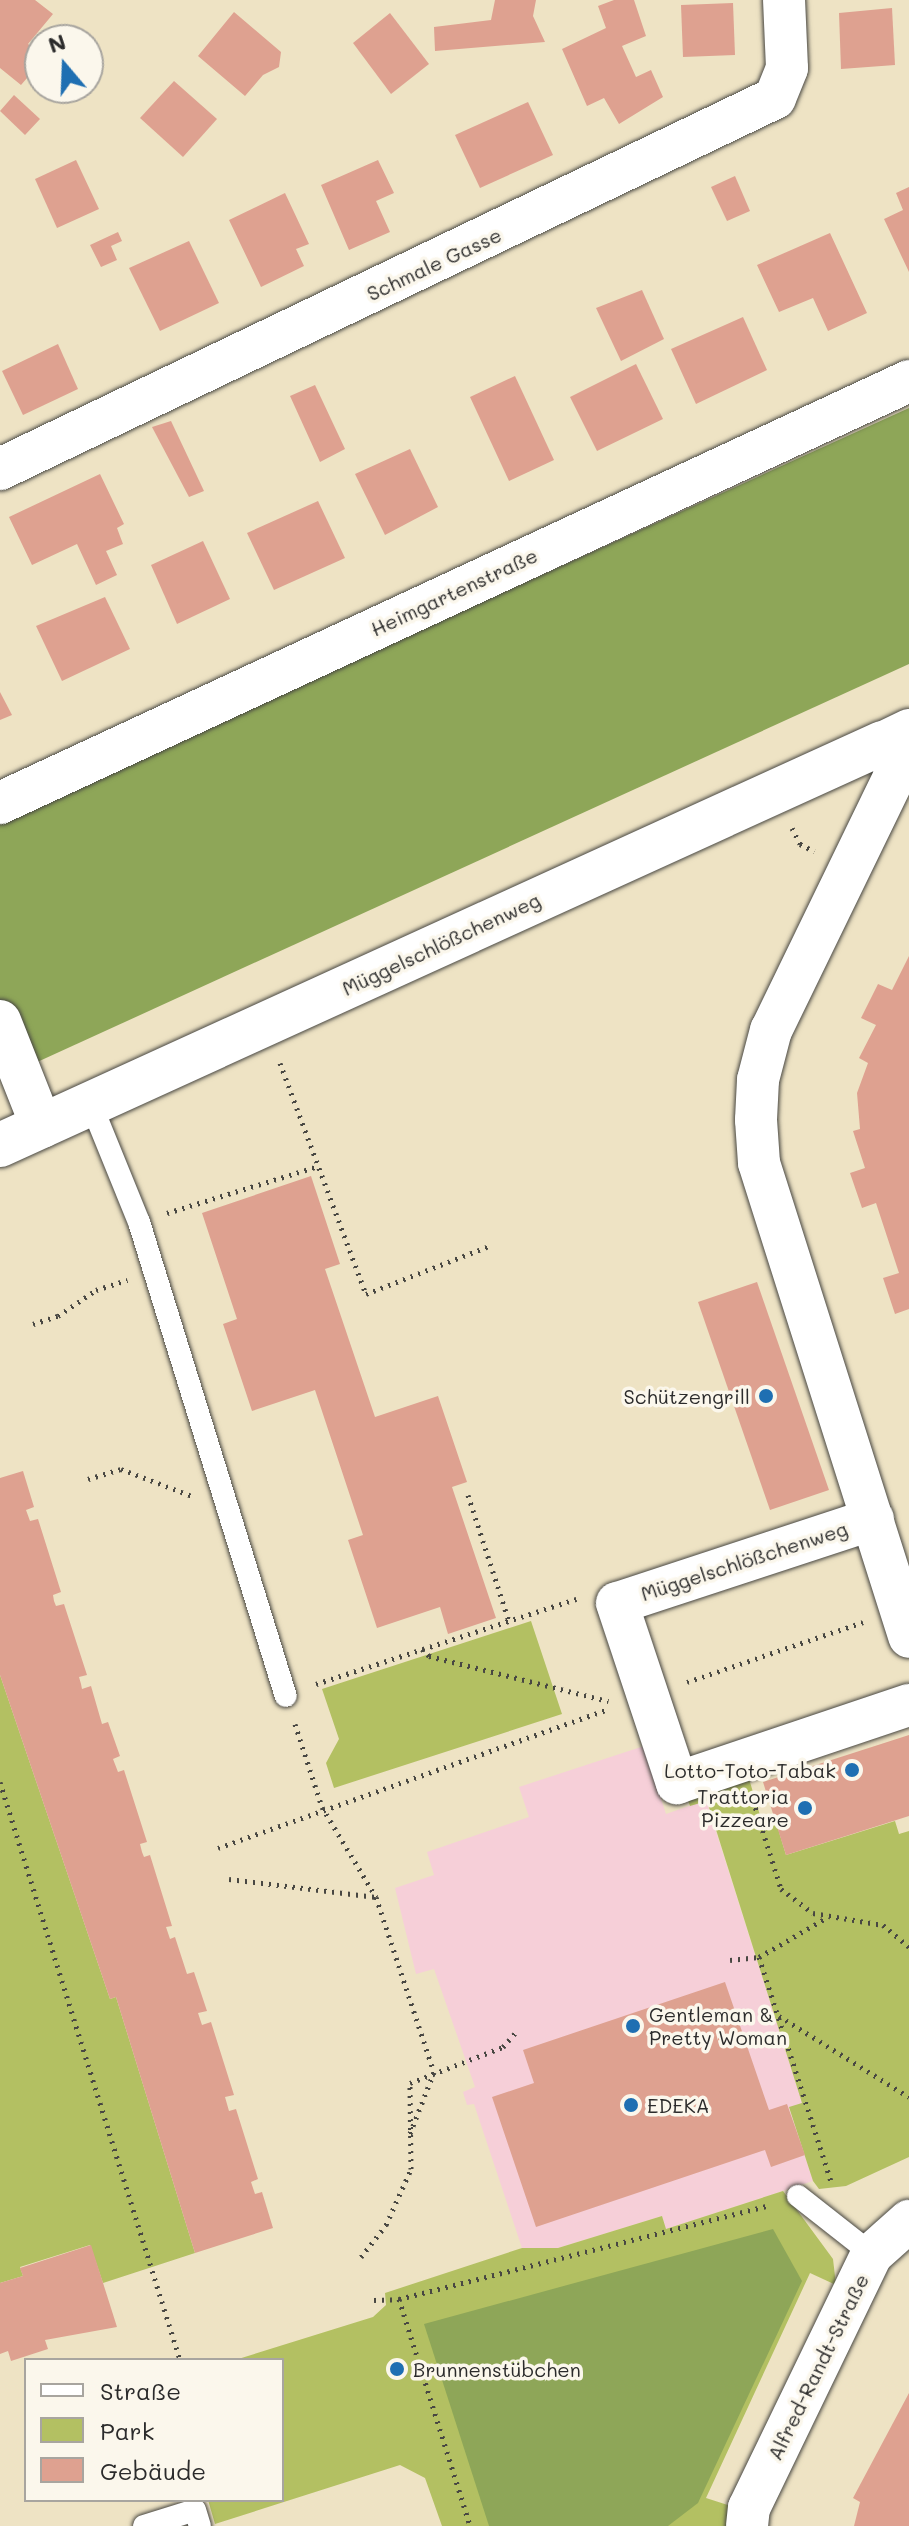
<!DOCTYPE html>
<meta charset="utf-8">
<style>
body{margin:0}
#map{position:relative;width:909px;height:2526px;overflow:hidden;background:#eee3c4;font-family:Mali,sans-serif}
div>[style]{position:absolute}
.built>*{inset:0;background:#f6cfd8}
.green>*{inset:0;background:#b3c062}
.forest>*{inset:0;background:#8ea658}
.building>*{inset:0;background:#dea190}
.path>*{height:5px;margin-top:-2.5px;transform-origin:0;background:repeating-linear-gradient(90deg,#484742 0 2px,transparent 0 8px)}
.roads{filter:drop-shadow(0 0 2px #484742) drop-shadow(0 0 2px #484742)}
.service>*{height:22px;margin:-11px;padding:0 11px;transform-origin:11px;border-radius:11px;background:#fff}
.minor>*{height:42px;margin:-21px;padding:0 21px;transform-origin:21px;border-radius:21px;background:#fff}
.tertiary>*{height:44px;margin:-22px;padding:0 22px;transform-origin:22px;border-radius:22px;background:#fff}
.dots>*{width:22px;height:22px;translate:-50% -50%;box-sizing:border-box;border:4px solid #fbf7ec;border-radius:50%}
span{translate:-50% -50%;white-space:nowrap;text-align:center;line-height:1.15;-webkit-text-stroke:7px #fbf7ec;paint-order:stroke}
.street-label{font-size:20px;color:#2b2b2b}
.poi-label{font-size:20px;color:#2b2b2b}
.right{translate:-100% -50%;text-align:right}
.left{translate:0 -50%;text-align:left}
.legend{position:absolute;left:24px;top:2358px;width:260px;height:144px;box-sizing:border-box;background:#fbf7ec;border:2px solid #a8a59f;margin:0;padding:10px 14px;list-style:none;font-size:24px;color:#2b2b2b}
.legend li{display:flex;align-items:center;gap:16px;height:40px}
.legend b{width:40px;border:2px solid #a8a59f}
.north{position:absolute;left:24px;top:24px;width:80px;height:80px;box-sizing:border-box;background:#fbf7ec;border:2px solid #a8a59f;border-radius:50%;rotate:341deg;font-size:22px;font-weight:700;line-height:32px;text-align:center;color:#2b2b2b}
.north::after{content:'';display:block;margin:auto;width:28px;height:36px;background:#1f6fb2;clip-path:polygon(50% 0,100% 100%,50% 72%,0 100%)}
</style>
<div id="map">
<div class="built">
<i style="clip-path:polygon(644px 1746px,666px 1814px,706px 1800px,802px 2103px,789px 2108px,813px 2181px,666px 2229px,662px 2216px,558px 2248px,522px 2248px,474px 2104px,467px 2105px,463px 2092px,475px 2087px,434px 1969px,416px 1974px,395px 1888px,434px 1875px,427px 1852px,529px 1817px,519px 1787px)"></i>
</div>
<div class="green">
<i style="clip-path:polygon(531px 1621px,562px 1714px,334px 1788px,326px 1763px,339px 1739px,322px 1689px)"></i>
<i style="clip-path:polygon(0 1675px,110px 1999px,116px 1997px,195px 2253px,103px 2283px,90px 2245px,20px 2267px,23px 2276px,0 2283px)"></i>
<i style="clip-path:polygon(746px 1769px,763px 1825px,776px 1822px,786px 1855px,895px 1821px,899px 1834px,909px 1831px,909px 2157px,846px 2186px,819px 2189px,813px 2181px,789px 2107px,802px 2103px,707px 1801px,690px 1806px,687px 1798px)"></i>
<i style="clip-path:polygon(783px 2191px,833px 2259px,836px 2285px,810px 2273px,706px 2498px,734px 2507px,732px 2526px,442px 2526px,425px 2478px,400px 2465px,215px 2524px,208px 2500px,282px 2500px,282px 2360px,235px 2360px,373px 2317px,386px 2305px,385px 2293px,522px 2248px,558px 2248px,662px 2216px,666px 2229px)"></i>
</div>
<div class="forest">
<i style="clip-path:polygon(909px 408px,909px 664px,0 1079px,0 821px)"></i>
<i style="clip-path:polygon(773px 2229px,802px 2281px,698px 2503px,668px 2526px,489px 2526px,424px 2324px)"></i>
</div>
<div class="building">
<i style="clip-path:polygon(0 0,35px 0,53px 14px,28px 44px,40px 53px,40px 63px,21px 85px,0 68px)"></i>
<i style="clip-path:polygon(495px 0,536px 0,533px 16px,545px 42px,435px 51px,434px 27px,491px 20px)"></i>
<i style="clip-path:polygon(614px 0,634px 0,646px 36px,622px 46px,636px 77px,651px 70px,663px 97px,619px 124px,604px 98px,587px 106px,562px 49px,606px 28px,598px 6px)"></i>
<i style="clip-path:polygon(733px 3px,735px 55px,683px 57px,681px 5px)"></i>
<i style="clip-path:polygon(892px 8px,895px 65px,841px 69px,839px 13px)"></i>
<i style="clip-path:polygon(234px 12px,281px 52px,279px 67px,263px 75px,245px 96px,198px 56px)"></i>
<i style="clip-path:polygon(390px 13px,429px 64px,391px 94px,353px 43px)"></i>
<i style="clip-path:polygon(174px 81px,217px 119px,183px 157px,140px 118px)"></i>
<i style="clip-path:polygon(14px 95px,40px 119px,25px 135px,0 111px)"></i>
<i style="clip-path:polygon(528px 102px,553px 155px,480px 188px,455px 135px)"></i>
<i style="clip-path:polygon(76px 160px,99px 209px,57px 228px,35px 179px)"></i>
<i style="clip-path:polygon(378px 160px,394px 193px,376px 201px,390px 232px,349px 250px,321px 185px)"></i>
<i style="clip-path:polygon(735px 176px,750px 211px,727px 221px,711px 187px)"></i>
<i style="clip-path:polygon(909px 187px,909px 272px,884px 219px,903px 210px,896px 193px)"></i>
<i style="clip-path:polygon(285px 193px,309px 244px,296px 249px,304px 266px,261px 287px,229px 220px)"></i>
<i style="clip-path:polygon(118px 232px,122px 241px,111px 246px,117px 260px,101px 267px,90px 245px)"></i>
<i style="clip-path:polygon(830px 233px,867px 313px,828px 331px,813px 298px,779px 312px,757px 265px)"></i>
<i style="clip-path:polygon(189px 241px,219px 303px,160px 331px,129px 268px)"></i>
<i style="clip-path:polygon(642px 290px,664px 339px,621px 361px,596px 308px)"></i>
<i style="clip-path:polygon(743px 317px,767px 370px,696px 404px,671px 349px)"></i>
<i style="clip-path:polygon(58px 344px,78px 389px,23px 415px,2px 371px)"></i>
<i style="clip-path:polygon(636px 364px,663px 419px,597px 451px,570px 397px)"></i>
<i style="clip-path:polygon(515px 376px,554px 460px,509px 481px,470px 397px)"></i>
<i style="clip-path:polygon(315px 385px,345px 449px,320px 462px,290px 396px)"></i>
<i style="clip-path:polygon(171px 421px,204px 491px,189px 497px,152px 427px)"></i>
<i style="clip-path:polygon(410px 449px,438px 507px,385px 535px,355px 474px)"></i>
<i style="clip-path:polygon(100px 474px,124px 524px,117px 528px,123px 544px,106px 551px,117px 575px,96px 585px,77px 544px,32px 565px,9px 517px)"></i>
<i style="clip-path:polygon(318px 501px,345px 558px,274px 590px,247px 533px)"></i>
<i style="clip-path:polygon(203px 541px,230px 599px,177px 624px,151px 565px)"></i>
<i style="clip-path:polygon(105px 597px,130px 649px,62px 681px,36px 626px)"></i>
<i style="clip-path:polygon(0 692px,12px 715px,0 720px)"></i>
<i style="clip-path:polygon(909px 956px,909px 1309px,895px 1314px,883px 1278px,899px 1273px,876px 1203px,862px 1208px,850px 1173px,865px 1168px,853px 1131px,860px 1129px,857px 1093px,868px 1063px,859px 1058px,876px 1025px,861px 1018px,878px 984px,892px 990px)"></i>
<i style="clip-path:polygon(311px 1176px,340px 1264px,325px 1269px,375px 1417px,438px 1396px,467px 1482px,452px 1487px,496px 1618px,448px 1634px,440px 1607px,377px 1628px,348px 1540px,363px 1535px,315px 1390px,252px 1411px,223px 1324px,237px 1319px,202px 1213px)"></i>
<i style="clip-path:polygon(757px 1282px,829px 1490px,770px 1510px,698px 1302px)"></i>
<i style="clip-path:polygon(23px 1471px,34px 1507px,26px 1510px,30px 1521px,38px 1519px,61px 1592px,53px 1595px,54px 1601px,56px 1606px,64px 1604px,87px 1675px,79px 1677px,81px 1684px,82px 1689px,91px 1686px,102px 1724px,108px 1722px,120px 1756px,113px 1759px,118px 1772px,124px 1770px,147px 1842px,140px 1844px,142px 1852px,144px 1857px,150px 1855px,172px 1926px,166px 1927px,170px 1939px,175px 1937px,187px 1974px,194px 1972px,207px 2011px,198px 2013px,202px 2025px,211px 2022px,234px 2095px,225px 2097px,229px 2111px,236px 2109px,258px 2179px,251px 2182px,255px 2194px,262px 2192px,273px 2228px,195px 2253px,116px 1997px,110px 1999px,0 1675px,0 1478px)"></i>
<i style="clip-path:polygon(909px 1735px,909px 1816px,786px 1855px,763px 1782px)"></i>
<i style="clip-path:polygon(725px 1982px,769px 2110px,787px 2104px,805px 2155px,771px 2167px,765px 2150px,536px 2227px,492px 2097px,534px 2083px,523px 2050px)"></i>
<i style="clip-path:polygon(91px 2245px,117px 2327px,45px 2340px,48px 2349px,11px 2361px,8px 2351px,0 2354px,0 2283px,23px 2276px,20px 2268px)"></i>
<i style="clip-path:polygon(909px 2393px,909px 2526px,854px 2526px,860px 2502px,853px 2498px)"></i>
</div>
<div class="path">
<i style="left:792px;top:828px;width:18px;rotate:63deg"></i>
<i style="left:800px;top:844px;width:16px;rotate:27deg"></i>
<i style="left:280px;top:1063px;width:246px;rotate:69.6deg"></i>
<i style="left:366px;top:1294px;width:135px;rotate:-21.3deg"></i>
<i style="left:167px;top:1213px;width:159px;rotate:-17.2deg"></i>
<i style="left:33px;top:1324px;width:26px;rotate:-18deg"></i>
<i style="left:58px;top:1316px;width:46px;rotate:-34.4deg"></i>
<i style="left:96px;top:1290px;width:33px;rotate:-18deg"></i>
<i style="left:88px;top:1479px;width:34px;rotate:-17deg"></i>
<i style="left:121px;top:1469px;width:76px;rotate:20.8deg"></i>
<i style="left:468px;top:1495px;width:133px;rotate:72deg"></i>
<i style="left:422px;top:1649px;width:10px;rotate:45deg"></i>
<i style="left:429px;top:1656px;width:185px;rotate:14.1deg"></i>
<i style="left:687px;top:1682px;width:186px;rotate:-18.8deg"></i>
<i style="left:316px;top:1684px;width:274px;rotate:-18.1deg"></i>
<i style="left:295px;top:1724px;width:87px;rotate:72deg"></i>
<i style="left:322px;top:1807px;width:105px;rotate:59deg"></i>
<i style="left:376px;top:1897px;width:184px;rotate:71.7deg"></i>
<i style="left:434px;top:2072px;width:69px;rotate:111.3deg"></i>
<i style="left:0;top:1782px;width:605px;rotate:72.7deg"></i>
<i style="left:753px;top:1800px;width:93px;rotate:72.5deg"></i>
<i style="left:781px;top:1889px;width:40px;rotate:37deg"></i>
<i style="left:813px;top:1913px;width:71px;rotate:9.7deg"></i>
<i style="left:883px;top:1925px;width:34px;rotate:40deg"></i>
<i style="left:218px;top:1848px;width:415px;rotate:-19.6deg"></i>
<i style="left:229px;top:1879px;width:148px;rotate:7deg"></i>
<i style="left:759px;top:1957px;width:235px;rotate:72.2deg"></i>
<i style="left:730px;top:1960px;width:29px;rotate:-6deg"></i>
<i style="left:759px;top:1957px;width:80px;rotate:-30.1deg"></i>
<i style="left:779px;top:2016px;width:153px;rotate:31.9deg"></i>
<i style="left:361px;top:2257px;width:41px;rotate:-52deg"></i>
<i style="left:386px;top:2225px;width:61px;rotate:-65.9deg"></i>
<i style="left:411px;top:2169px;width:86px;rotate:-90.7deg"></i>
<i style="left:410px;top:2083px;width:100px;rotate:-21.2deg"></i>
<i style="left:503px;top:2047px;width:20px;rotate:-49deg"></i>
<i style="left:399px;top:2299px;width:238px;rotate:72.6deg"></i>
<i style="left:374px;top:2300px;width:25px;rotate:-2deg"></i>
<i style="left:399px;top:2299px;width:383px;rotate:-14.2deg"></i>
</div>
<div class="roads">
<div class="service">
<i style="left:91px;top:1104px;width:127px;rotate:67.9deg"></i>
<i style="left:139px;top:1222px;width:496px;rotate:72.8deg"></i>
<i style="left:798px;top:2196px;width:94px;rotate:38.1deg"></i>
<i style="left:144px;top:2526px;width:53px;rotate:-17.4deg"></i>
<i style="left:195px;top:2510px;width:17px;rotate:73deg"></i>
</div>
<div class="minor">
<i style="left:0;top:469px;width:859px;rotate:-25.58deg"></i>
<i style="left:775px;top:98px;width:32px;rotate:-68deg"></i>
<i style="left:787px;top:68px;width:68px;rotate:-92.5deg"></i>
<i style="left:909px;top:730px;width:30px;rotate:154deg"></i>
<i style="left:882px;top:743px;width:32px;rotate:62deg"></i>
<i style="left:897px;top:771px;width:288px;rotate:115.9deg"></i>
<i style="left:771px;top:1030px;width:52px;rotate:104.6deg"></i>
<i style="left:758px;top:1080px;width:40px;rotate:92.9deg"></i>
<i style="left:756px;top:1120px;width:43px;rotate:86deg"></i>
<i style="left:759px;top:1163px;width:497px;rotate:72.4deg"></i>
<i style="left:0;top:803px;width:1002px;rotate:-24.9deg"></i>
<i style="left:0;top:1021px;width:114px;rotate:68.4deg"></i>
<i style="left:873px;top:1519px;width:269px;rotate:161.8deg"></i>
<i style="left:617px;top:1603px;width:190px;rotate:71.6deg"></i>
<i style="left:677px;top:1783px;width:245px;rotate:-18.6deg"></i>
<i style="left:747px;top:2526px;width:18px;rotate:-84deg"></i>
<i style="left:749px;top:2508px;width:282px;rotate:-64.2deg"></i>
<i style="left:872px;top:2254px;width:50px;rotate:-41.7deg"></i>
</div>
<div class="tertiary">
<i style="left:0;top:1145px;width:969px;rotate:-24.5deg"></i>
</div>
</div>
<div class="dots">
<i style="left:766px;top:1396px;background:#1f6fb2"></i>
<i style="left:852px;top:1770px;background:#1f6fb2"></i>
<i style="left:805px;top:1808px;background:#1f6fb2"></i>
<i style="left:633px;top:2026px;background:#1f6fb2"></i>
<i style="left:631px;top:2105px;background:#1f6fb2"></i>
<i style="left:397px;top:2369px;background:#1f6fb2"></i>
</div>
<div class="street-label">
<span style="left:434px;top:264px;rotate:-25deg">Schmale Gasse</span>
<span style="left:454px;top:592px;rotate:-25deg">Heimgartenstraße</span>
<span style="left:441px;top:944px;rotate:-25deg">Müggelschlößchenweg</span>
<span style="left:744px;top:1561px;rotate:-18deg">Müggelschlößchenweg</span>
<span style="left:818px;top:2367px;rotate:-64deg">Alfred-Randt-Straße</span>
</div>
<div class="poi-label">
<span class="right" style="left:750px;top:1396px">Schützengrill</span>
<span class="right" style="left:836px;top:1770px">Lotto-Toto-Tabak</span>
<span class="right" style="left:789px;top:1808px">Trattoria<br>Pizzeare</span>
<span class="left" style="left:649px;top:2026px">Gentleman &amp;<br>Pretty Woman</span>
<span class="left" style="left:647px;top:2105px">EDEKA</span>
<span class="left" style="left:413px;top:2369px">Brunnenstübchen</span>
</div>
<ul class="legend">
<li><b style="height:10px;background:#fff"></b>Straße</li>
<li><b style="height:22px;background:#b3c062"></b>Park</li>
<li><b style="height:22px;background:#dea190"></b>Gebäude</li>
</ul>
<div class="north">N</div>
</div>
